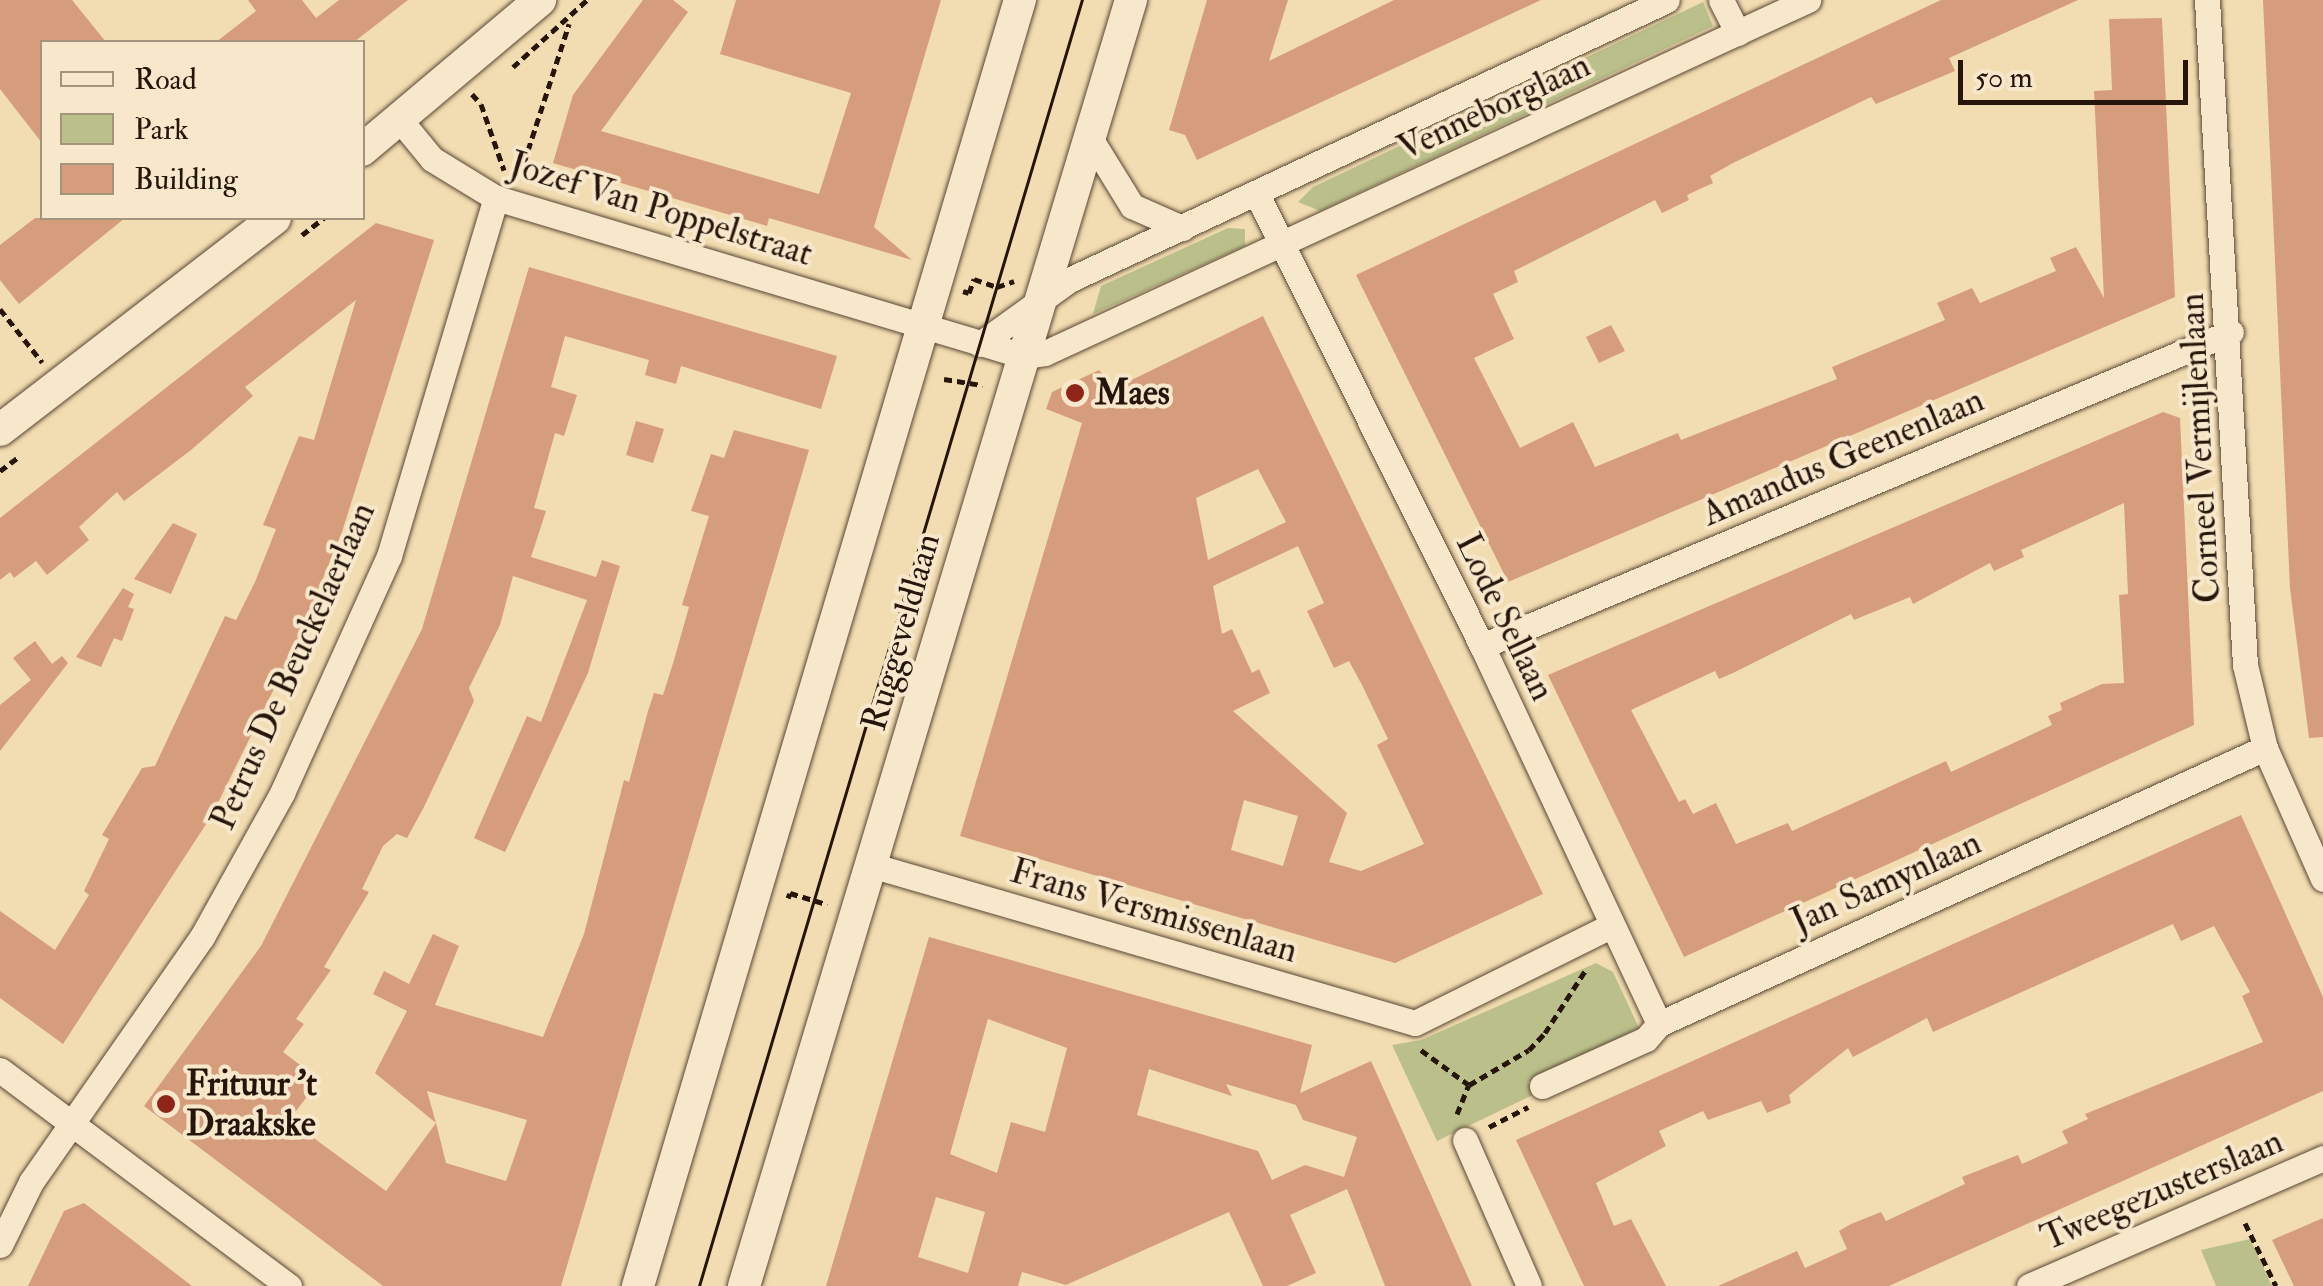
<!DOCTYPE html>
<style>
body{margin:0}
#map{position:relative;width:2323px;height:1286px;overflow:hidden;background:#f2dcb1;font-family:"IM FELL Double Pica",serif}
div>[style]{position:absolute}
.green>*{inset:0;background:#bbc08b}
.building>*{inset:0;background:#d69d7d}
.path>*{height:5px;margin-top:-2.5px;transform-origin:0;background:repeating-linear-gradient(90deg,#26150a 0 8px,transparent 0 13px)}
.roads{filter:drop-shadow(0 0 2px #594734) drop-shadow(0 0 2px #594734)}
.minor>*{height:25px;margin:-12.5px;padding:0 12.5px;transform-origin:12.5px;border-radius:12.5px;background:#f7e8cc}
.tertiary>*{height:32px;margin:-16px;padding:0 16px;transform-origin:16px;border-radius:16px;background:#f7e8cc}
.tram>*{height:2.5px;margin:-1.25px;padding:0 1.25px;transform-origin:1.25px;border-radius:1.25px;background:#26150a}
.dots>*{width:28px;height:28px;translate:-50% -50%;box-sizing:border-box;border:5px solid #f7e8cc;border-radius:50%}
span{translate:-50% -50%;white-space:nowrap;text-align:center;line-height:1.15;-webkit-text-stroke:8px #f7e8cc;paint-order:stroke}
.street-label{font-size:35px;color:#26150a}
.poi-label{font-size:35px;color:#26150a;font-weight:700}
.left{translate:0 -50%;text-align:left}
.legend{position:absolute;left:40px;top:40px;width:325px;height:180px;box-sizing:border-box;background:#f7e8cc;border:2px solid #a3947e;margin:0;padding:12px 18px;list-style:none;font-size:30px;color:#26150a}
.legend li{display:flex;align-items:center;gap:20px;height:50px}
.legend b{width:50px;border:2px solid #a3947e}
.scale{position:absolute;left:1958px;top:60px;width:230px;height:45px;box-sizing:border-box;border:5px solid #26150a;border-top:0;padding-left:12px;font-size:30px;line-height:35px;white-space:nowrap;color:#26150a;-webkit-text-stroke:8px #f7e8cc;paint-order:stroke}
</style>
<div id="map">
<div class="green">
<i style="clip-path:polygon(1703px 2px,1713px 26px,1320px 211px,1298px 202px,1313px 187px)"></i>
<i style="clip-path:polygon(1228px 228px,1245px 229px,1245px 246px,1093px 314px,1101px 286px)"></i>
<i style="clip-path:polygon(1596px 963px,1613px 972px,1639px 1028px,1528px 1082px,1533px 1095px,1437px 1141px,1392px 1045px,1421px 1040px)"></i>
<i style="clip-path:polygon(2250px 1239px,2272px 1286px,2216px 1286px,2201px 1250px)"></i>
</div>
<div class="building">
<i style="clip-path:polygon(0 0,72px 0,106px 42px,42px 42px,42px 143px,0 89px)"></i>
<i style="clip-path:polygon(248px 0,302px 0,316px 18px,339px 0,408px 0,354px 42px,216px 42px,256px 11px)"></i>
<i style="clip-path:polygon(643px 0,673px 0,688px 12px,601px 131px,819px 194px,851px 93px,720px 54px,736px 0,941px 0,874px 227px,912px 260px,769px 218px,767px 226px,553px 163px,573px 95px)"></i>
<i style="clip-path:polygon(1207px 0,1288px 0,1269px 61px,1394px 0,1541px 0,1197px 160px,1185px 135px,1169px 130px)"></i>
<i style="clip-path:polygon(1941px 0,2078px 0,1949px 58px,1955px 71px,1876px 104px,1871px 97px,1733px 163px,1710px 176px,1713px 183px,1687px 195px,1689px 200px,1662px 213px,1655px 200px,1514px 271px,1518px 282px,1493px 294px,1514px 339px,1474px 358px,1520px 448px,1573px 422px,1595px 467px,1678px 433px,1681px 440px,1837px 379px,1832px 367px,1945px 320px,1937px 303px,1972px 288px,1980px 303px,2056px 271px,2050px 258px,2076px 247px,2104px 298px,2094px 91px,2112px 90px,2109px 19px,2162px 18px,2175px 297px,1508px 582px,1356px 275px)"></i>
<i style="clip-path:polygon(2263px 0,2323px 0,2323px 737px,2309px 738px,2290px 588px)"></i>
<i style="clip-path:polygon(35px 218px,125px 218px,19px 304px,0 280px,0 245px)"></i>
<i style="clip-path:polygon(376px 223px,434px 240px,342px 532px,296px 644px,212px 815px,63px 1044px,0 998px,0 911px,55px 950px,89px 895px,84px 891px,109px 839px,102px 835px,142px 768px,155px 766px,225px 616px,236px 620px,255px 582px,276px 529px,263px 525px,299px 436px,314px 440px,356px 300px,245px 387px,253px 396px,191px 450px,124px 501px,117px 492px,79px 527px,89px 540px,47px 575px,36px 561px,14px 578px,10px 572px,0 580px,0 518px)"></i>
<i style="clip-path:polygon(529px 267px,837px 356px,821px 409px,681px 366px,676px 384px,645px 375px,649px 360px,565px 336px,551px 387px,577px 395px,564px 436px,555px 433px,534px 508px,546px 511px,531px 557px,596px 577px,602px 560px,620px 566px,588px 673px,505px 852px,474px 838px,527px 716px,541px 722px,587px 600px,513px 576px,500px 625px,469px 688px,474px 701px,424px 807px,407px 838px,397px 834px,383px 846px,362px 889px,369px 892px,324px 967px,331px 970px,296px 1019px,304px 1024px,283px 1052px,320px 1080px,289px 1120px,386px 1191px,436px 1123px,446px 1163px,506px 1181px,527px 1120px,427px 1091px,436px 1123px,375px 1073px,407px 1011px,373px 994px,384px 971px,409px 984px,433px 934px,459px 946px,435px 1005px,543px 1037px,584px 934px,624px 780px,629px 782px,648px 711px,654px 693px,663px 695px,674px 660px,689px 607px,682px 605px,709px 516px,691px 511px,711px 454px,724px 458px,734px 430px,809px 450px,561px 1286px,383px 1286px,144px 1106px,261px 946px,422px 629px)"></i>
<i style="clip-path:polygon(evenodd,1263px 316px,1543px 894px,1395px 963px,960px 836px,1082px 423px,1046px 409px,1052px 392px,1099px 370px,1115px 388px,1263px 316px,1258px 469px,1286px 522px,1208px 560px,1196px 498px,1258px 469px,1263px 316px,1298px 546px,1324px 603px,1307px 611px,1334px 668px,1349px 661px,1362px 685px,1388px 739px,1377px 745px,1424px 844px,1361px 871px,1329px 862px,1347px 813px,1233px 711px,1270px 693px,1259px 669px,1252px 673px,1232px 629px,1222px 634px,1213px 586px,1298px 546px,1263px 316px,1244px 800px,1298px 816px,1283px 866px,1231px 850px,1244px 800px)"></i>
<i style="clip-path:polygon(1611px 325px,1625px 351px,1599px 363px,1586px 337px)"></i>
<i style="clip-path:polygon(evenodd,2163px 412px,2180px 418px,2194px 725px,1684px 957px,1548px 675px,2163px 412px,2124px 503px,2128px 594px,2119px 595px,2124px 683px,2102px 684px,2060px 703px,2062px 710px,2048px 716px,2052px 725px,1951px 772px,1946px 761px,1792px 831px,1788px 823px,1736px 844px,1716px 803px,1693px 814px,1685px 799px,1679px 802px,1631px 710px,1715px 671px,1719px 679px,1733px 673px,1851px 614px,1854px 620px,1910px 597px,1913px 604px,1990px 563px,1994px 571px,2024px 557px,2021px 550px,2124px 503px)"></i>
<i style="clip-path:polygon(636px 421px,664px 429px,653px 463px,626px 455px)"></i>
<i style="clip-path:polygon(173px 523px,197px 534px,171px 594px,134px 579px)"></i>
<i style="clip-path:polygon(123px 588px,134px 594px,128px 607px,134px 609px,122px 641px,114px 638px,101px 667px,76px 657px)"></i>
<i style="clip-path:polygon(35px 641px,52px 664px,62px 656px,68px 663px,0 751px,0 705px,31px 680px,13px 658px)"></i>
<i style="clip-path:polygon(2241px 815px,2323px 997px,2323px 1091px,1889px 1286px,1718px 1286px,1797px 1251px,1805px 1268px,1847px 1249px,1839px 1231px,1851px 1224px,1881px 1212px,1886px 1221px,1965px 1184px,1962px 1177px,2018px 1155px,2022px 1164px,2068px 1143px,2062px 1131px,2088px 1119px,2085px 1114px,2263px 1042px,2242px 996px,2250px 992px,2214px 926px,2181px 941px,2173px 924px,1933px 1032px,1927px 1018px,1853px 1057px,1848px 1048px,1789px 1095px,1791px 1103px,1767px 1113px,1761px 1101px,1708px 1120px,1703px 1111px,1659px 1131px,1666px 1146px,1596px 1183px,1614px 1226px,1631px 1219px,1666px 1286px,1584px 1286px,1516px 1140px)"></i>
<i style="clip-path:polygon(evenodd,929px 937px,1312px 1045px,1300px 1093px,1371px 1061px,1472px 1286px,1385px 1286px,1347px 1189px,1290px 1215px,1316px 1273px,1287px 1286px,1263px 1286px,1229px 1212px,1066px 1285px,1022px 1272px,1018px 1286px,826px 1286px,929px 937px,988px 1019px,1067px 1048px,1045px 1132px,1011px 1122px,997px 1173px,950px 1154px,988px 1019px,929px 937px,1149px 1069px,1232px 1096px,1226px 1084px,1296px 1105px,1303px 1120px,1357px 1137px,1344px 1177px,1305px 1165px,1272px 1180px,1258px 1151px,1137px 1115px,1149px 1069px,929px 937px,936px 1197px,985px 1212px,968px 1273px,918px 1257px,936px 1197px)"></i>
<i style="clip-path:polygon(84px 1203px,131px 1239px,192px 1286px,28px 1286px,64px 1211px)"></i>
<i style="clip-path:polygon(2323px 1218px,2323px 1286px,2294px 1286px,2272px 1240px)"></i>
</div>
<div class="path">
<i style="left:513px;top:67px;width:100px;rotate:-42.2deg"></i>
<i style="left:472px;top:94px;width:13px;rotate:48deg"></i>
<i style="left:481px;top:104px;width:70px;rotate:70.8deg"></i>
<i style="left:520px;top:175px;width:159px;rotate:-72deg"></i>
<i style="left:302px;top:235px;width:28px;rotate:-38deg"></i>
<i style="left:963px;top:291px;width:6px;rotate:18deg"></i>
<i style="left:969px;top:293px;width:15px;rotate:-70deg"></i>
<i style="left:974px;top:279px;width:24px;rotate:19deg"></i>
<i style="left:997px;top:287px;width:18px;rotate:-19deg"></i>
<i style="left:0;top:309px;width:68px;rotate:51.6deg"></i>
<i style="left:944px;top:379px;width:39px;rotate:9deg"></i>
<i style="left:0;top:471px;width:21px;rotate:-37deg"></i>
<i style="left:788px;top:898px;width:5px;rotate:-68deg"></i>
<i style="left:790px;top:893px;width:39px;rotate:17deg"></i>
<i style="left:1421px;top:1050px;width:59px;rotate:36.1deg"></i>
<i style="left:1457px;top:1114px;width:31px;rotate:-68deg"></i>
<i style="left:1469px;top:1085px;width:69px;rotate:-30.3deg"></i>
<i style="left:1529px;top:1050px;width:23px;rotate:-47deg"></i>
<i style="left:1545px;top:1033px;width:74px;rotate:-57.2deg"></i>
<i style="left:1489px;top:1127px;width:44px;rotate:-27.1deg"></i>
<i style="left:2245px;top:1223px;width:70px;rotate:63.8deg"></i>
</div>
<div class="roads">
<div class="minor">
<i style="left:1721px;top:0;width:37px;rotate:63deg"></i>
<i style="left:2207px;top:0;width:666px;rotate:86.73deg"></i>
<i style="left:2245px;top:665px;width:85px;rotate:76.5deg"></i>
<i style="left:2265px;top:748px;width:143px;rotate:66.1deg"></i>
<i style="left:400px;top:120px;width:50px;rotate:50.6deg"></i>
<i style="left:432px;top:159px;width:75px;rotate:31.4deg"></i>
<i style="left:496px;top:198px;width:551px;rotate:16.66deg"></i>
<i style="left:1024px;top:356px;width:21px;rotate:-8deg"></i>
<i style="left:1045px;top:353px;width:841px;rotate:-24.83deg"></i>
<i style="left:1090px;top:138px;width:80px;rotate:58.3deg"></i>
<i style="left:1132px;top:206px;width:55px;rotate:23.7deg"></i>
<i style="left:1258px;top:196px;width:503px;rotate:63.54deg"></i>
<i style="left:1482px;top:646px;width:417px;rotate:64.9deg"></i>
<i style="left:980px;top:344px;width:110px;rotate:-35.7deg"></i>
<i style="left:1069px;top:280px;width:660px;rotate:-25.09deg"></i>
<i style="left:1482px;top:646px;width:812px;rotate:-22.74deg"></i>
<i style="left:874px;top:866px;width:563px;rotate:16.18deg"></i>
<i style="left:1415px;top:1023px;width:220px;rotate:-26.4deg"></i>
<i style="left:0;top:1070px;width:361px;rotate:36.8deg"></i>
<i style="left:1542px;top:1086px;width:114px;rotate:-24.3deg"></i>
<i style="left:1646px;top:1039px;width:20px;rotate:-49deg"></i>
<i style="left:1659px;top:1024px;width:666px;rotate:-24.49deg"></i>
<i style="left:1465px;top:1140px;width:159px;rotate:66.3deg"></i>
<i style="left:0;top:1245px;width:70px;rotate:-63.8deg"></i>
<i style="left:31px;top:1182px;width:299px;rotate:-55.1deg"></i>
<i style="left:202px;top:937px;width:165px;rotate:-60.9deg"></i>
<i style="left:282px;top:793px;width:260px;rotate:-65.7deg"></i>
<i style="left:389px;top:556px;width:374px;rotate:-73.4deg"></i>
<i style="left:2029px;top:1286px;width:321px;rotate:-23.5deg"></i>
</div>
<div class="tertiary">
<i style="left:362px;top:150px;width:233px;rotate:-40.1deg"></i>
<i style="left:0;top:430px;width:347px;rotate:-37.6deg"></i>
<i style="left:638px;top:1286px;width:1342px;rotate:-73.46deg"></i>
<i style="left:744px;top:1286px;width:1343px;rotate:-73.25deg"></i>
</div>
</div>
<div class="tram">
<i style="left:699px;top:1286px;width:1342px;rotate:-73.42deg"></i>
</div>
<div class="dots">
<i style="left:1075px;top:393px;background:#8f2418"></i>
<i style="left:166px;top:1104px;background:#8f2418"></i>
</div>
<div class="street-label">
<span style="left:1494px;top:107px;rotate:-25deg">Venneborglaan</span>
<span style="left:661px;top:209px;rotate:17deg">Jozef Van Poppelstraat</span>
<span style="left:2200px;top:448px;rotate:-93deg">Corneel Vermijlenlaan</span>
<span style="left:1843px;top:457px;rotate:-23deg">Amandus Geenenlaan</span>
<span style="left:1505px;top:617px;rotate:64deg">Lode Sellaan</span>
<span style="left:901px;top:632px;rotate:-74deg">Ruggeveldlaan</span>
<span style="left:293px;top:666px;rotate:-66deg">Petrus De Beuckelaerlaan</span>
<span style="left:1886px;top:882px;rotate:-24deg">Jan Samynlaan</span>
<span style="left:1154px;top:911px;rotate:16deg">Frans Versmissenlaan</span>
<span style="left:2162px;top:1190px;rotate:-23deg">Tweegezusterslaan</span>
</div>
<div class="poi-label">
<span class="left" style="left:1095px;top:393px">Maes</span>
<span class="left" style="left:186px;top:1104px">Frituur 't<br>Draakske</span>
</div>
<ul class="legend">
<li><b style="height:12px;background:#f7e8cc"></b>Road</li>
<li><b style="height:28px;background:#bbc08b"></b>Park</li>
<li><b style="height:28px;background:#d69d7d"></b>Building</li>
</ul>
<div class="scale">50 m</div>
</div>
